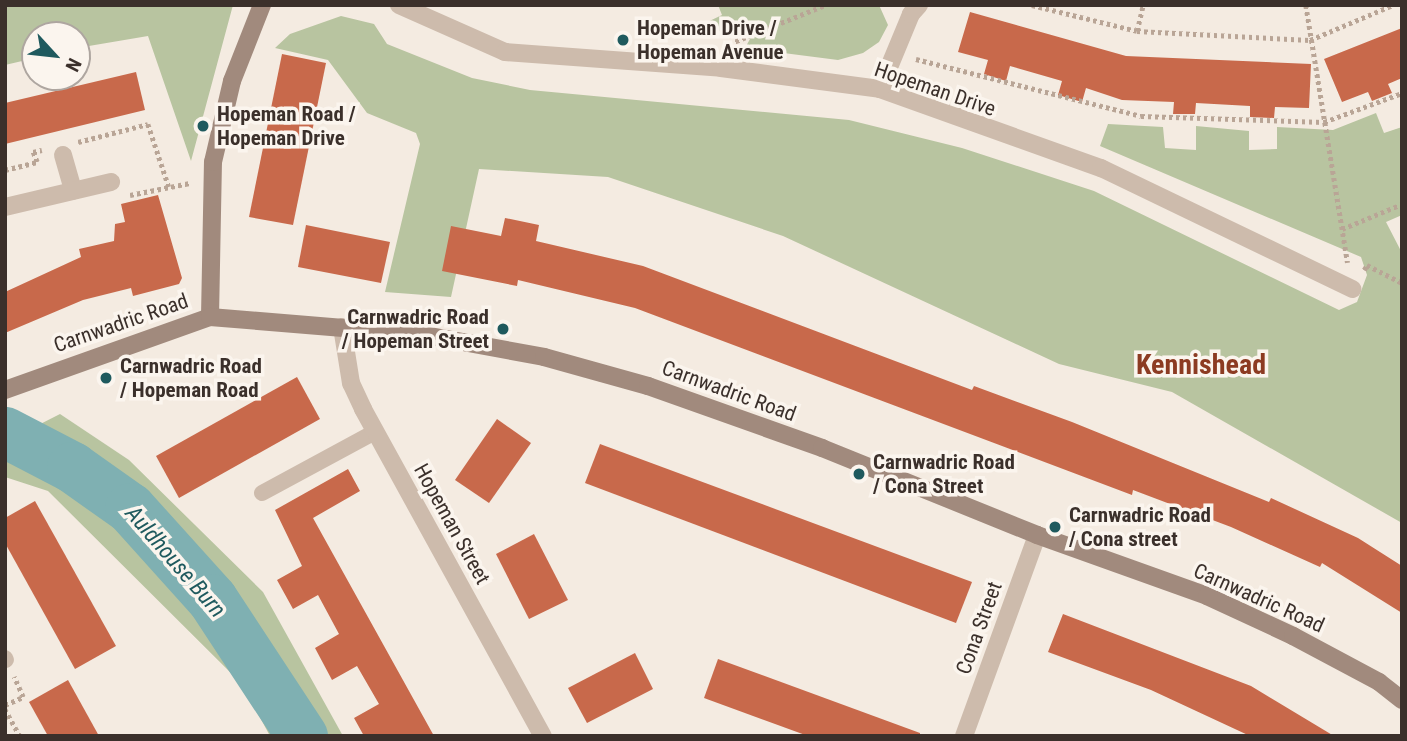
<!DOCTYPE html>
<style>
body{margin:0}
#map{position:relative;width:1407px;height:741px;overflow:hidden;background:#f4ebe1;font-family:"Roboto Condensed",sans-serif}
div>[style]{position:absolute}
.green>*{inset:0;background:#b8c4a0}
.river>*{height:51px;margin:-25.5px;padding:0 25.5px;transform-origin:25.5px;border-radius:25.5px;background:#7fb0b2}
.building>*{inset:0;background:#c8694b}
.path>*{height:4.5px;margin-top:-2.25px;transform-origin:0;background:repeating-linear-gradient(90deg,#b9a596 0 3.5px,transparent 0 7px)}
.lane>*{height:16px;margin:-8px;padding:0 8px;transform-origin:8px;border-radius:8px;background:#cdbbac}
.street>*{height:18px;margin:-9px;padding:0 9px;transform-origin:9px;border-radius:9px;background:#cdbbac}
.secondary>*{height:18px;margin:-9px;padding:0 9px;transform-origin:9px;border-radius:9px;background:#a18a7d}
.dots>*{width:19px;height:19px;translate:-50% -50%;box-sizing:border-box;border:4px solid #fbf5ee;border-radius:50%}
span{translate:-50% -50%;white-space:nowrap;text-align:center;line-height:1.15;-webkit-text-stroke:7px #fbf5ee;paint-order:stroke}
.poi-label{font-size:21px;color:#3b302b;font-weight:700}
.left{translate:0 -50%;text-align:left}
.right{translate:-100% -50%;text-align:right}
.street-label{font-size:21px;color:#3b302b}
.water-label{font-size:23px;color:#1f5a5e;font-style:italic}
.district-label{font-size:28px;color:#8c3b22;font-weight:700}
.frame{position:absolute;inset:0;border:7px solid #3b302b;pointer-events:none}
.north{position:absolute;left:21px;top:21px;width:70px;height:70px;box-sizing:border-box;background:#fbf5ee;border:2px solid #aea6a0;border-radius:50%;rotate:117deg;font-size:19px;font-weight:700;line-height:28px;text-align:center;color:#3b302b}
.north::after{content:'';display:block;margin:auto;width:24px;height:32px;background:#1f5a5e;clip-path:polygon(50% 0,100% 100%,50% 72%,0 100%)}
</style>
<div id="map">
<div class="green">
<i style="clip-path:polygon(5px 5px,233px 5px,191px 161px,148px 36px,77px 48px,77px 35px,35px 35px,35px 58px,5px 65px)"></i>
<i style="clip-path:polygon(718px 5px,879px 5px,888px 25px,879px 42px,863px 53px,838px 60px,745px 48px,750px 39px,699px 26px,722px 15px)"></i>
<i style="clip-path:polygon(341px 16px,374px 24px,387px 44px,472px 78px,530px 90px,849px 120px,962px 148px,1094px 191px,1339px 310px,1357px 302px,1367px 275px,1361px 257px,1100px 146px,1108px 124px,1163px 127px,1165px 148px,1196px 150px,1196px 126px,1249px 131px,1249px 150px,1277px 149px,1277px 127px,1333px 130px,1376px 113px,1384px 133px,1402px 127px,1402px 215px,1386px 222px,1402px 253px,1402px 523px,1172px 392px,1059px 364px,783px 236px,608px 177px,479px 169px,451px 297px,385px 292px,420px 144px,416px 133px,367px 113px,328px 60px,275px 48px,290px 34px)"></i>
<i style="clip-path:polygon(60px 414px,129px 460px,263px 592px,343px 736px,270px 736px,242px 684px,48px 491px,5px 477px,5px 442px)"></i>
</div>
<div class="river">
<i style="left:5px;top:432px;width:76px;rotate:27.6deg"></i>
<i style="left:72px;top:467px;width:71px;rotate:35.3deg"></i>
<i style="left:130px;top:508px;width:122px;rotate:48deg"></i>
<i style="left:212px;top:599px;width:164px;rotate:56.7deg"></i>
</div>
<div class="building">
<i style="clip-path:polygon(970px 12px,1126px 56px,1311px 64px,1309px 108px,1275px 107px,1274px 118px,1250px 117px,1250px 106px,1196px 103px,1195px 114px,1173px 114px,1174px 102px,1122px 100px,1086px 88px,1082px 102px,1058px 95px,1062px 81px,1010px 66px,1006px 81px,984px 74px,988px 60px,958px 52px)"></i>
<i style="clip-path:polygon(1402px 28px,1402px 78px,1388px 84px,1392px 93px,1372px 101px,1368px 92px,1342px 102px,1324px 59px)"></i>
<i style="clip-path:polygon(282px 54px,326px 63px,293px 225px,249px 217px)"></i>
<i style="clip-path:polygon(136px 72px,145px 110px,5px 144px,5px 103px)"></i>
<i style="clip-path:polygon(158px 195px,182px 278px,179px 284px,133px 296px,131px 288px,83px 300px,5px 333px,5px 292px,81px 257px,79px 249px,114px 241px,115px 224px,125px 222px,121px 204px)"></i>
<i style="clip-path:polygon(505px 218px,539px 225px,536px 241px,643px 266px,972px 390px,974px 386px,1072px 422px,1269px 502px,1271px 498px,1358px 538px,1402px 566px,1402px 613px,1322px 563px,1320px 567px,1231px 527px,1133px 490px,1132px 495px,635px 308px,518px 280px,517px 286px,442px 271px,451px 226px,501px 236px)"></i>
<i style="clip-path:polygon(306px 225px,390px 242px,381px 283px,298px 267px)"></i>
<i style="clip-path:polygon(297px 377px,320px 419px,179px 498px,156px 456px)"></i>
<i style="clip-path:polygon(497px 419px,531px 443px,489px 503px,455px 480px)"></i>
<i style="clip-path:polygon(600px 444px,972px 582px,956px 623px,585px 483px)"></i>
<i style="clip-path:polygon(348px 469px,360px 491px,313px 518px,434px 736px,364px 736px,354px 718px,379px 704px,357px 666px,332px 680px,315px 648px,339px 634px,318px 595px,293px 609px,277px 580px,302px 566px,275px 510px)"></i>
<i style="clip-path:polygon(35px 501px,116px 646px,75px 669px,5px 543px,5px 518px)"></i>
<i style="clip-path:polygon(534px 534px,568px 600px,529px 619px,496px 554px)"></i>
<i style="clip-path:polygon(1063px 614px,1251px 686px,1334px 736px,1250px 736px,1151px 690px,1048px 652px)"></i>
<i style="clip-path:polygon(635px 653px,653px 689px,587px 723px,568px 688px)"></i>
<i style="clip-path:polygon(718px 659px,920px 733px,920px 736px,808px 736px,704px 698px)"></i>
<i style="clip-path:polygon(68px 680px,99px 736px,48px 736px,29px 702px)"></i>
</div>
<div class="path">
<i style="left:1032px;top:5px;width:108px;rotate:13.9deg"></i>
<i style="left:1137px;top:31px;width:173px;rotate:3deg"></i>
<i style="left:1310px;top:40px;width:90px;rotate:-22.9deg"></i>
<i style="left:1306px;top:5px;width:261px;rotate:80.8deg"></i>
<i style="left:1137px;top:31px;width:27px;rotate:-77deg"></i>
<i style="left:729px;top:44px;width:104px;rotate:-22.1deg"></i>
<i style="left:916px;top:59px;width:232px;rotate:14.2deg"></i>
<i style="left:1141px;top:116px;width:183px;rotate:1.9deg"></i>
<i style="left:1324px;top:122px;width:83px;rotate:-20.4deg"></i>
<i style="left:78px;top:142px;width:72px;rotate:-14.4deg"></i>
<i style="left:148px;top:124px;width:66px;rotate:71.6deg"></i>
<i style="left:5px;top:170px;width:33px;rotate:-14deg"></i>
<i style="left:37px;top:162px;width:11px;rotate:-112deg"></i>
<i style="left:33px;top:152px;width:9px;rotate:-13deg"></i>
<i style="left:130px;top:195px;width:61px;rotate:-11.3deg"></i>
<i style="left:1342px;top:229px;width:65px;rotate:-22.6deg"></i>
<i style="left:1364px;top:270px;width:6px;rotate:-59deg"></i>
<i style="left:1367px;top:265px;width:39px;rotate:27deg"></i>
<i style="left:5px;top:705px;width:20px;rotate:-24deg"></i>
<i style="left:23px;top:697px;width:22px;rotate:-114deg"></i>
<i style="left:5px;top:709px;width:31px;rotate:61deg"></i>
</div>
<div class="lane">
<i style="left:262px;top:493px;width:128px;rotate:-28.4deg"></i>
<i style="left:5px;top:658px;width:2px;rotate:63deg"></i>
</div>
<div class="street">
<i style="left:399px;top:5px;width:116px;rotate:23.9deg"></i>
<i style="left:505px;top:52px;width:217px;rotate:4.2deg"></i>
<i style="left:721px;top:68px;width:160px;rotate:7.5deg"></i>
<i style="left:880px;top:89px;width:235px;rotate:19.7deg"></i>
<i style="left:1101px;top:168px;width:279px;rotate:25.7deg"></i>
<i style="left:880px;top:89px;width:81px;rotate:-67.5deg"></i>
<i style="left:911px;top:14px;width:12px;rotate:-48deg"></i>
<i style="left:63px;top:155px;width:37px;rotate:74deg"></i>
<i style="left:5px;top:207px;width:109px;rotate:-13.3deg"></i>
<i style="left:342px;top:327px;width:57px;rotate:80.9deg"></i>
<i style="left:351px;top:383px;width:29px;rotate:65deg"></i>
<i style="left:363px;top:409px;width:373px;rotate:61.2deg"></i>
<i style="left:964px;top:736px;width:214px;rotate:-70deg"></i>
</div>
<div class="secondary">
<i style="left:210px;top:317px;width:155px;rotate:-88.9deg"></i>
<i style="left:213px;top:162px;width:83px;rotate:-76.8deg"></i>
<i style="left:232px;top:81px;width:82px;rotate:-68.5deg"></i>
<i style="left:5px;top:390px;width:218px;rotate:-19.6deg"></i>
<i style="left:210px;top:317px;width:210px;rotate:4.7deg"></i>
<i style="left:419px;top:334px;width:127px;rotate:10.4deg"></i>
<i style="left:544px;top:357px;width:108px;rotate:15.6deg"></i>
<i style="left:648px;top:386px;width:185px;rotate:19.6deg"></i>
<i style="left:822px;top:448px;width:232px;rotate:22deg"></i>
<i style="left:1037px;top:535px;width:181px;rotate:19.7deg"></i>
<i style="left:1207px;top:596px;width:95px;rotate:24.9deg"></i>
<i style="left:1293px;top:636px;width:98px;rotate:28.1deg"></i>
<i style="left:1379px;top:682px;width:29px;rotate:38deg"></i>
</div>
<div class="dots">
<i style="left:623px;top:40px;background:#1f5a5e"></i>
<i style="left:203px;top:126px;background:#1f5a5e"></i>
<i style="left:503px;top:329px;background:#1f5a5e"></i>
<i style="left:106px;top:378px;background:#1f5a5e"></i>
<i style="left:859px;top:474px;background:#1f5a5e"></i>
<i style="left:1055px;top:527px;background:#1f5a5e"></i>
</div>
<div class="poi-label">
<span class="left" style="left:637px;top:40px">Hopeman Drive /<br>Hopeman Avenue</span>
<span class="left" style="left:217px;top:126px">Hopeman Road /<br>Hopeman Drive</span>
<span class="right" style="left:489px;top:329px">Carnwadric Road<br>/ Hopeman Street</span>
<span class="left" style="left:120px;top:378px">Carnwadric Road<br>/ Hopeman Road</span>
<span class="left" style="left:873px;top:474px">Carnwadric Road<br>/ Cona Street</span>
<span class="left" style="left:1069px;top:527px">Carnwadric Road<br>/ Cona street</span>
</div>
<div class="street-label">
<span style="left:935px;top:89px;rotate:19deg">Hopeman Drive</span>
<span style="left:121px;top:323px;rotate:-19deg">Carnwadric Road</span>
<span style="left:729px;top:391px;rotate:20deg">Carnwadric Road</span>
<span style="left:452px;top:524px;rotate:61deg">Hopeman Street</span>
<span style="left:1259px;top:598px;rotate:24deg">Carnwadric Road</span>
<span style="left:979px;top:628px;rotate:-70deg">Cona Street</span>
</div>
<div class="water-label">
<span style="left:175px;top:562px;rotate:49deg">Auldhouse Burn</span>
</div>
<div class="district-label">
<span style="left:1201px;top:365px">Kennishead</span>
</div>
<div class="frame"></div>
<div class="north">N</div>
</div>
